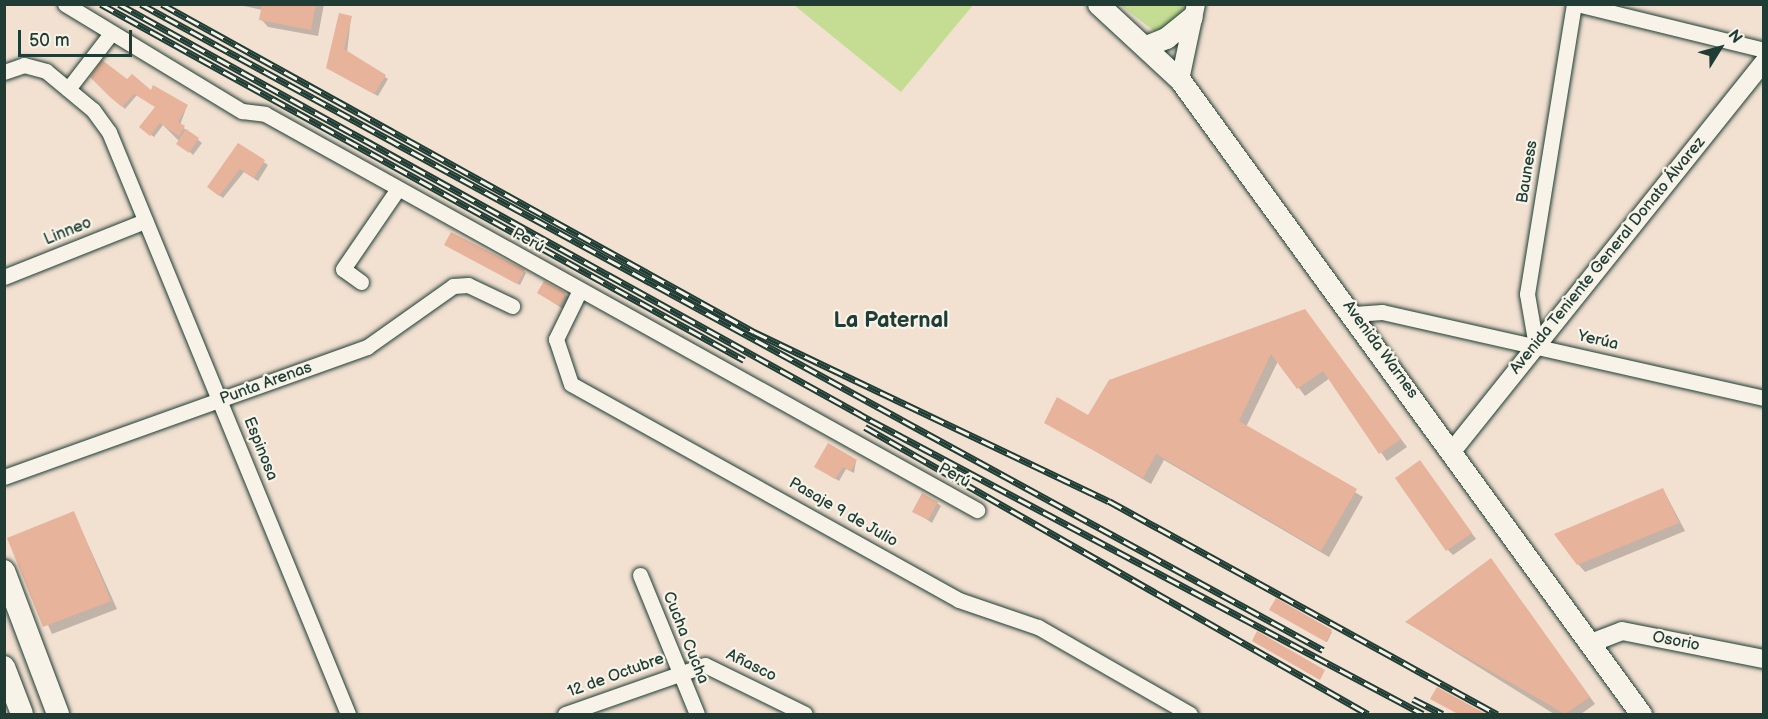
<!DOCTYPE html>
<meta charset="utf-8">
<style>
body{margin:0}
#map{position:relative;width:1768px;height:719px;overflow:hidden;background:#f2e0d1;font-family:"Balsamiq Sans",sans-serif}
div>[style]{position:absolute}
.green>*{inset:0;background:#c4dd93}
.shadow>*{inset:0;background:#0003}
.building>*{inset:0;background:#e7b39a}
.roads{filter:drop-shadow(0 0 2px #1f3d34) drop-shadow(0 0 2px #1f3d34)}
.minor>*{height:15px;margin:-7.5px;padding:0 7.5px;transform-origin:7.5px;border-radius:7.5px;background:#f7f3e8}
.tertiary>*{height:18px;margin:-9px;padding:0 9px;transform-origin:9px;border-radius:9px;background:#f7f3e8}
.secondary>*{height:21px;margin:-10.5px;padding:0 10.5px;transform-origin:10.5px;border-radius:10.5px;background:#f7f3e8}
.primary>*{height:22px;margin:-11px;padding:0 11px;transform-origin:11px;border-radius:11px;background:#f7f3e8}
.rail>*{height:7px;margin-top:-3.5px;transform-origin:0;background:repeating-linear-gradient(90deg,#f7f3e8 0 14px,#1f3d34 0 28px);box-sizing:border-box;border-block:2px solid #1f3d34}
span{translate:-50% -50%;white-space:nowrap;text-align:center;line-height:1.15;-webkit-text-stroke:4.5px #f7f3e8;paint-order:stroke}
.street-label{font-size:16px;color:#1f3d34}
.district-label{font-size:22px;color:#1f3d34;font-weight:700}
.frame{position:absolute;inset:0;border:6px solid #1f3d34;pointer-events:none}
.north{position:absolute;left:1690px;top:18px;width:60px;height:60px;-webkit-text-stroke:4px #f7f3e8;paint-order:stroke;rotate:53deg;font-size:16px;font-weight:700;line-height:24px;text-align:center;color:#1f3d34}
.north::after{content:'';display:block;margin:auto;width:21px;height:27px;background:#1f3d34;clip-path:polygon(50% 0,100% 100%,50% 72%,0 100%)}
.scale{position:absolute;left:18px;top:30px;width:114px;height:27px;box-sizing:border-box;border:3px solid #1f3d34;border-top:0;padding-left:8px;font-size:18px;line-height:21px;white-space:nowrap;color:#1f3d34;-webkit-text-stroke:4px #f7f3e8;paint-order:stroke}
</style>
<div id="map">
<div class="green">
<i style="clip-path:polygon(794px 5px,973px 5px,901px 92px)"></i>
<i style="clip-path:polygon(1120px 5px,1183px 5px,1181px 16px,1157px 33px)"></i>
</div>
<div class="shadow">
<i style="clip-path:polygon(234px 4px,324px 4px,318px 36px,268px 27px,261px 19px,263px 10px)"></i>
<i style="clip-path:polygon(351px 17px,347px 53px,388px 79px,378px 96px,327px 68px)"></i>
<i style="clip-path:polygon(92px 76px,127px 81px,187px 106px,180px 125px,202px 143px,193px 155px,163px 125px,154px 137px,144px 130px,156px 107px,137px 95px,125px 109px)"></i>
<i style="clip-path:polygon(239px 145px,268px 165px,258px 181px,244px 172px,223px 198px,212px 190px)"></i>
<i style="clip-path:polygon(446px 245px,524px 271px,526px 273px,520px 285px)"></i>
<i style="clip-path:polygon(545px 283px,569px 297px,563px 309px,539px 293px)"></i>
<i style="clip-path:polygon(1305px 311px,1407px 447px,1387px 461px,1330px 378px,1305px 396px,1278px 361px,1246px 427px,1363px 497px,1329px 557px,1164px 460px,1151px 484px,1046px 422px,1089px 417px)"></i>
<i style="clip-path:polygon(856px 461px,854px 473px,846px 469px,839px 481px,816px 467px)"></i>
<i style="clip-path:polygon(1425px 468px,1476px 539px,1453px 555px,1448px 550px)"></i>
<i style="clip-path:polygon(1663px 489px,1685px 531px,1585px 572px,1578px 564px)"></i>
<i style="clip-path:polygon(937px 503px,941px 506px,932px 523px,914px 511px)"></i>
<i style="clip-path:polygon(74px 513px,117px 609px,52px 634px,9px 538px)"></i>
<i style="clip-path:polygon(1491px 560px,1595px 704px,1581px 714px,1554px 714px,1408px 623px)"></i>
<i style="clip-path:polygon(1277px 600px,1332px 632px,1327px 642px,1273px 611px)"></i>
</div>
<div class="building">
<i style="clip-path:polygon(262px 4px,316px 4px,311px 30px,259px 20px)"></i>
<i style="clip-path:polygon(339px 13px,352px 16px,344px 49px,386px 75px,374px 94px,326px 68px)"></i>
<i style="clip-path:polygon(102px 60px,127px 79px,132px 74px,151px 90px,153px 85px,188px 105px,178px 122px,185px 126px,179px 136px,160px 123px,150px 136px,139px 127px,155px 107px,134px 94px,122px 107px,110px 97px,90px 77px)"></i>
<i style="clip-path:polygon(186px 129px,199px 138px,189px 153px,176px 144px)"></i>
<i style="clip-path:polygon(238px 143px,265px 160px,254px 178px,240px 169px,219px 196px,207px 187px)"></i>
<i style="clip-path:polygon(451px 232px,525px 270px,517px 284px,444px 245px)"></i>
<i style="clip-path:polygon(544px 281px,566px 293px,559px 306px,537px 293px)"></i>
<i style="clip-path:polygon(1305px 309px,1401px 439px,1379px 454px,1323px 371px,1297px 389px,1271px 354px,1239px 421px,1357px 489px,1321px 551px,1156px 454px,1143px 478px,1044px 423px,1057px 397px,1088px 415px,1109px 380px)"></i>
<i style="clip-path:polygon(828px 443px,857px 460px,851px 471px,843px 467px,835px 479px,814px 467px)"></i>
<i style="clip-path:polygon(1420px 460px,1472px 533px,1446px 551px,1395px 478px)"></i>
<i style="clip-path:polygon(1663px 488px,1679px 523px,1577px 565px,1554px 534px)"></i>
<i style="clip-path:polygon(922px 493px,938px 502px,928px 520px,912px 512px)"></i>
<i style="clip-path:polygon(74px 511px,111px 601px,43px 627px,7px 538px)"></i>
<i style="clip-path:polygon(1491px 558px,1590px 697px,1565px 714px,1405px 622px)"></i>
<i style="clip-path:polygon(1276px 598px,1332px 630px,1326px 642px,1269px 610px)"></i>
<i style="clip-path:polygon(1257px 631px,1325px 670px,1320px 680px,1252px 641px)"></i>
<i style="clip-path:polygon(1437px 687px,1486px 714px,1458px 714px,1430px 699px)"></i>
</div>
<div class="roads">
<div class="minor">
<i style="left:65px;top:4px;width:207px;rotate:31.2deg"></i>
<i style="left:242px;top:111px;width:23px;rotate:7deg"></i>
<i style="left:265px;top:114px;width:815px;rotate:29.08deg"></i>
<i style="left:1577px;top:4px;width:193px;rotate:13.8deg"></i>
<i style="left:4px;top:72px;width:21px;rotate:-19deg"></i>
<i style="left:24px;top:65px;width:23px;rotate:15deg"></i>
<i style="left:46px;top:71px;width:61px;rotate:39.7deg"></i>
<i style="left:93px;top:110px;width:27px;rotate:54deg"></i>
<i style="left:109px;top:132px;width:629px;rotate:67.67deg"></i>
<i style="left:68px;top:89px;width:67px;rotate:-52.3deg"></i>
<i style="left:4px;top:277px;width:152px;rotate:-21.7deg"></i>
<i style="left:361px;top:282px;width:22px;rotate:-144deg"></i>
<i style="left:343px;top:269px;width:96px;rotate:-55.6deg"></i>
<i style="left:580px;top:290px;width:55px;rotate:116.1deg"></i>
<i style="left:556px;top:339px;width:47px;rotate:71.6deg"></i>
<i style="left:571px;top:384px;width:444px;rotate:29.1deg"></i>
<i style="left:959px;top:600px;width:83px;rotate:18.9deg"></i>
<i style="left:1038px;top:627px;width:175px;rotate:29.8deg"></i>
<i style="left:1354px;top:314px;width:28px;rotate:-4deg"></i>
<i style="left:1382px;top:312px;width:392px;rotate:12.7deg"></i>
<i style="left:1536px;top:346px;width:53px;rotate:-99.8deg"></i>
<i style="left:1527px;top:294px;width:294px;rotate:-80.8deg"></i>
<i style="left:4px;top:477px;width:386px;rotate:-19.7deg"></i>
<i style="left:367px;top:347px;width:105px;rotate:-35.3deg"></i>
<i style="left:453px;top:286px;width:15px;rotate:-4deg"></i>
<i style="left:468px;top:285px;width:49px;rotate:25.5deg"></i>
<i style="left:640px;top:575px;width:150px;rotate:67.7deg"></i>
<i style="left:565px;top:714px;width:148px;rotate:-19.3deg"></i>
<i style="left:705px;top:665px;width:111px;rotate:26.1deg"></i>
</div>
<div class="tertiary">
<i style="left:1180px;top:80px;width:78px;rotate:-78.1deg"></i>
<i style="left:1453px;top:450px;width:497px;rotate:-51.3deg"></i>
<i style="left:1591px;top:643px;width:33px;rotate:-21deg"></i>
<i style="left:1622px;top:631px;width:145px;rotate:11.2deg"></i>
</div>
<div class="secondary">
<i style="left:1098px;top:4px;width:112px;rotate:42.8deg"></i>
<i style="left:1180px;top:80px;width:784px;rotate:53.98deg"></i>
<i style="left:1146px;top:46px;width:22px;rotate:-22deg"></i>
<i style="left:1166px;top:38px;width:33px;rotate:-39deg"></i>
</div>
<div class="primary">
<i style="left:4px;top:571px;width:153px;rotate:69.3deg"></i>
<i style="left:4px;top:667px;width:50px;rotate:69deg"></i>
</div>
</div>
<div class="rail">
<i style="left:101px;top:4px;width:735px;rotate:28.97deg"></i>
<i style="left:119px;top:4px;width:859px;rotate:28.98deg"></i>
<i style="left:870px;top:420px;width:626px;rotate:28deg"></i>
<i style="left:141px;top:4px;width:1347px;rotate:28.66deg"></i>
<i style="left:162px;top:4px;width:677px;rotate:28.99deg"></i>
<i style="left:754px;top:332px;width:393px;rotate:25.5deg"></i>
<i style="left:1109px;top:501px;width:443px;rotate:28.8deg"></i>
<i style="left:865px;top:427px;width:579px;rotate:29.71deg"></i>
<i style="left:1413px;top:699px;width:33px;rotate:27deg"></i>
</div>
<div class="street-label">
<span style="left:1528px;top:172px;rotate:-81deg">Bauness</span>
<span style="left:68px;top:232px;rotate:-22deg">Linneo</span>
<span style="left:528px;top:241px;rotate:29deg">Perú</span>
<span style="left:1608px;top:256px;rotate:-51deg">Avenida Teniente General Donato Álvarez</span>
<span style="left:1598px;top:341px;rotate:13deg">Yerúa</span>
<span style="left:1380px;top:350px;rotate:54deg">Avenida Warnes</span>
<span style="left:266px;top:384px;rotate:-20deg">Punta Arenas</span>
<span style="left:260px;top:449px;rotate:68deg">Espinosa</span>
<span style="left:954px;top:476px;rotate:29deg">Perú</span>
<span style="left:843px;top:513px;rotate:30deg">Pasaje 9 de Julio</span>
<span style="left:685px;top:638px;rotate:68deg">Cucha Cucha</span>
<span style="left:1676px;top:642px;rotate:11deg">Osorio</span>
<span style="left:751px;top:666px;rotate:26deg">Añasco</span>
<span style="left:616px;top:676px;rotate:-20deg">12 de Octubre</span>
</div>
<div class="district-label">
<span style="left:891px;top:321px">La Paternal</span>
</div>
<div class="frame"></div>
<div class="north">N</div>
<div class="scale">50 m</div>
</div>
